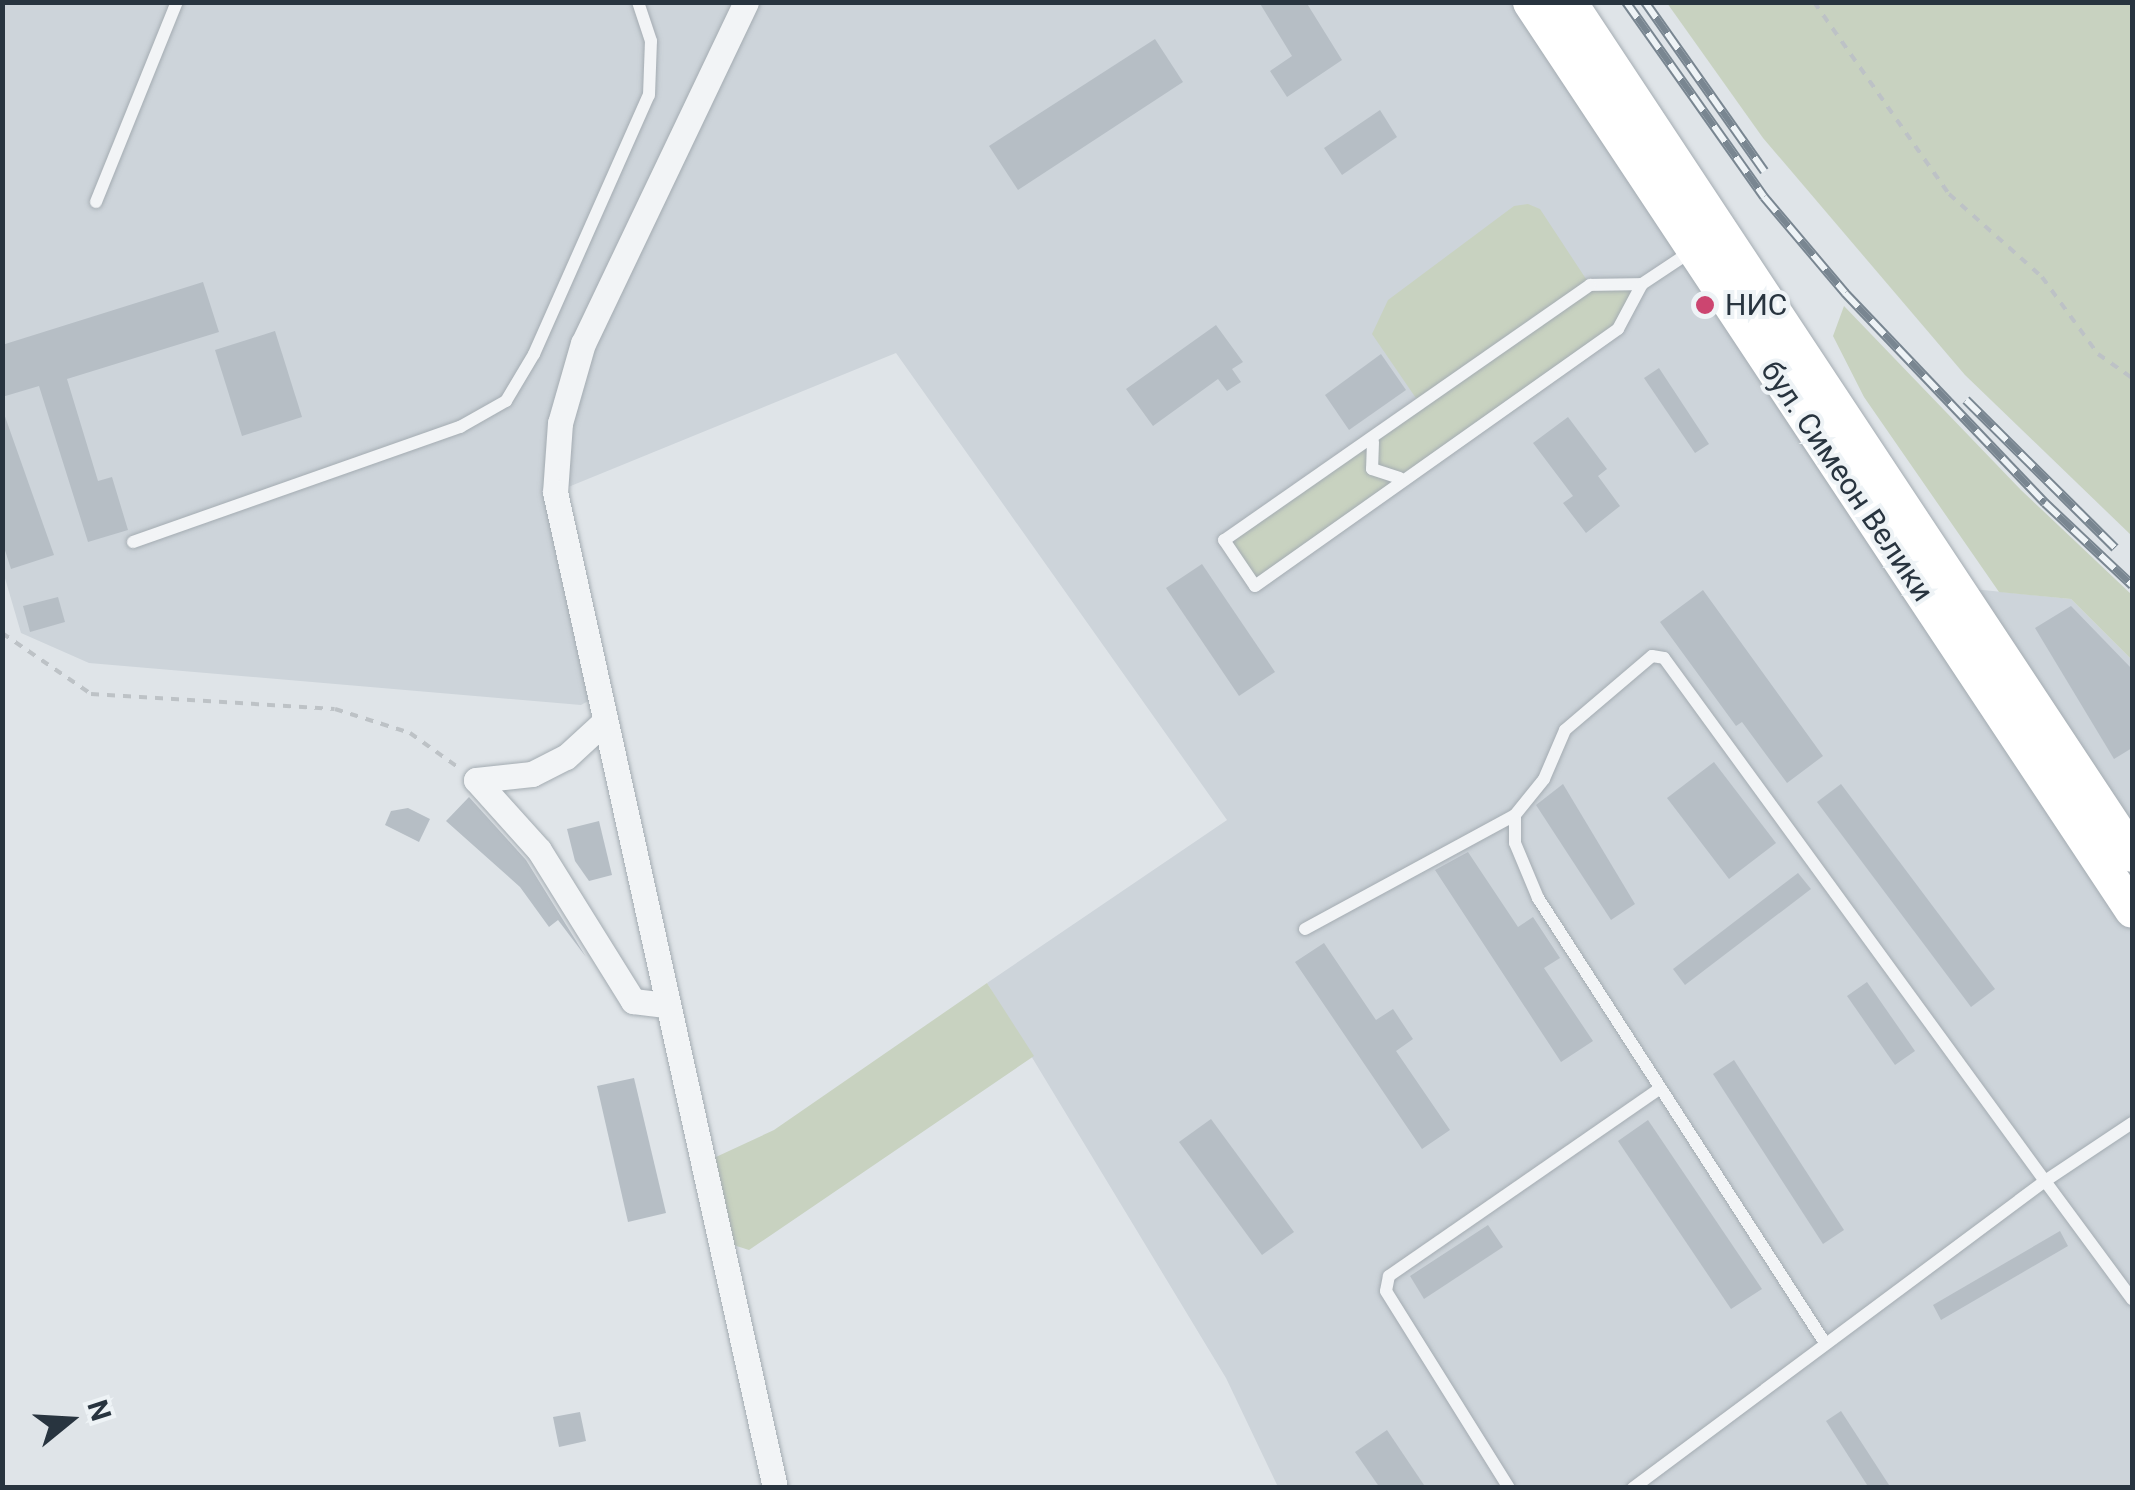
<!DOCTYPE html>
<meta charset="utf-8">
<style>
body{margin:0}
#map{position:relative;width:2135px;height:1490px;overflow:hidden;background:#dfe4e8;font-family:Roboto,sans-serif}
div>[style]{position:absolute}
.built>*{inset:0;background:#cdd4da}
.green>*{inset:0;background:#c8d2c0}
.building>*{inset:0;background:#b6bec5}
.path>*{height:4px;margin-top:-2px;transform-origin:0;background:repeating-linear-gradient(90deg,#bdc2c6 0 8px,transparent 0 16px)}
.roads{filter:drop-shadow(0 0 2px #a4acb2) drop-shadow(0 0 2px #a4acb2)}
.lane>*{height:12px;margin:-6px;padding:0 6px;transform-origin:6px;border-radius:6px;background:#f2f4f6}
.street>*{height:25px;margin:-12.5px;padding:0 12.5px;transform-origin:12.5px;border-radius:12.5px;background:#f2f4f6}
.secondary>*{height:35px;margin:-17.5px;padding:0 17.5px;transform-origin:17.5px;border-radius:17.5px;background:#fff}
.rail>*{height:10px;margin-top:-5px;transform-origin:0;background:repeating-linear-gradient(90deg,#eef3f6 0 19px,#798691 0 38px);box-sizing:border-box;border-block:2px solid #798691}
.dots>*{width:28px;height:28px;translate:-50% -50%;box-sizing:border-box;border:5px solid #eef3f6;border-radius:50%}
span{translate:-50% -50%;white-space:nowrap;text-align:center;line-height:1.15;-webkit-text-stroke:8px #eef3f6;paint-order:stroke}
.poi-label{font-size:30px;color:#28343f}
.left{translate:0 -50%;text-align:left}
.street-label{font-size:30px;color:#28343f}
.frame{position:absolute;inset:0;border:5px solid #28343f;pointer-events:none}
.north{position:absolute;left:20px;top:1370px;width:100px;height:100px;-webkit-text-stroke:8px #eef3f6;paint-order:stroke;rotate:72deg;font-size:28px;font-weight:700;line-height:40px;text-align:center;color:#28343f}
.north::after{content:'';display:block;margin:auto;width:35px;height:45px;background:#28343f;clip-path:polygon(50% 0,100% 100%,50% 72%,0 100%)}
</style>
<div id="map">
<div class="built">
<i style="clip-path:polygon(2px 3px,1530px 3px,1915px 583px,2071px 599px,2132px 660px,2132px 1487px,1278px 1487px,1226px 1378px,987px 983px,1227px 820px,896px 353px,556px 492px,597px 696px,581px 705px,89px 663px,21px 633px,2px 568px)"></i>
</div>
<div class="green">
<i style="clip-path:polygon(1667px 3px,2132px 3px,2132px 536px,1965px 375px,1763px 138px)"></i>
<i style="clip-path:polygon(1528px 204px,1540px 209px,1590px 285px,1642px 284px,1618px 329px,1255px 586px,1224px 540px,1422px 407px,1372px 334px,1388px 300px,1514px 206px)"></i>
<i style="clip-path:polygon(1844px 306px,2021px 490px,2132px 595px,2132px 660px,2071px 599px,1999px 592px,1864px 397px,1833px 336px)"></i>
<i style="clip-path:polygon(987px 983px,1034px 1056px,749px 1250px,721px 1241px,703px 1163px,774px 1130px)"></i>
</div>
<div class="building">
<i style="clip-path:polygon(1259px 2px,1306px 2px,1342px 60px,1287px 97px,1270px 71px,1292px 56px)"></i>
<i style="clip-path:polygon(1155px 39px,1183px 82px,1018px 190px,989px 146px)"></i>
<i style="clip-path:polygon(1380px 110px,1397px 137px,1342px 175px,1324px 148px)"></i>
<i style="clip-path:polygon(203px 282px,219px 332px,67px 379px,98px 481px,112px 477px,128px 530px,88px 542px,39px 386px,2px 397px,2px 345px)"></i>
<i style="clip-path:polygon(1216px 325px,1243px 362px,1232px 369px,1241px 382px,1227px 391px,1218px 379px,1153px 426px,1126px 389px)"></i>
<i style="clip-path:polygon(275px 331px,302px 417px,242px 436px,215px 350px)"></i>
<i style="clip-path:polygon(1381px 354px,1406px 390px,1349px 430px,1325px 395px)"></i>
<i style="clip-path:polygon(1659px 368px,1709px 444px,1695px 453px,1644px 378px)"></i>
<i style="clip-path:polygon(2px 408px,54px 555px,11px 569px,2px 541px)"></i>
<i style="clip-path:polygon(1568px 417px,1607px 469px,1598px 476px,1620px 506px,1586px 533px,1563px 503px,1573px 496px,1533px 443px)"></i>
<i style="clip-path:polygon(1202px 564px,1275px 672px,1239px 696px,1166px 588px)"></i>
<i style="clip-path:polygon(1703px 590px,1823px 756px,1787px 783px,1742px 722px,1736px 726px,1660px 622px)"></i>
<i style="clip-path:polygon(58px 597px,65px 622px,30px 632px,23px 606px)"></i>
<i style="clip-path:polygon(2071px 606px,2132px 669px,2132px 748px,2114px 759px,2035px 628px)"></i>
<i style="clip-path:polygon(1714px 762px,1776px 843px,1729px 879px,1667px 798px)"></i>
<i style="clip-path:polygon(1563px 784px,1635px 904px,1611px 920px,1536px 805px)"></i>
<i style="clip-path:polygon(1841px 784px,1995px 989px,1971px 1007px,1817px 802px)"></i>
<i style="clip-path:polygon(469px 797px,526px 860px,586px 957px,558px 920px,549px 927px,520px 887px,446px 821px)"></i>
<i style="clip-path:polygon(408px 808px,430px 819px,419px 842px,385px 825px,391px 811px)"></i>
<i style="clip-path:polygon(599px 821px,612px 875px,589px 881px,575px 861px,567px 829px)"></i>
<i style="clip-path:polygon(1468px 852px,1518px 927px,1533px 917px,1560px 958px,1544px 968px,1593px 1041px,1561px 1062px,1435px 870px)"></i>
<i style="clip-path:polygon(1798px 873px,1811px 889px,1685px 985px,1673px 969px)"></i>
<i style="clip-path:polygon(1324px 943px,1376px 1020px,1393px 1009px,1413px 1039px,1396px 1051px,1450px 1130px,1422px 1149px,1295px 962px)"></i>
<i style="clip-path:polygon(1867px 982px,1915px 1051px,1895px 1065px,1847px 996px)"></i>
<i style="clip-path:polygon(1734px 1060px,1844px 1230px,1823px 1244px,1713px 1074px)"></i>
<i style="clip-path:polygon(634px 1078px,666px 1213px,628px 1222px,597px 1086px)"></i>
<i style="clip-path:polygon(1211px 1119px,1294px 1232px,1262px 1255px,1179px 1142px)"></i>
<i style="clip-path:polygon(1648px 1120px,1762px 1289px,1731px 1309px,1618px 1141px)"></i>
<i style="clip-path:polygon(1488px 1225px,1503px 1247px,1424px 1299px,1410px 1276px)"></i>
<i style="clip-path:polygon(2060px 1231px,2068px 1246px,1941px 1320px,1933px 1305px)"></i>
<i style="clip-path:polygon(1841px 1411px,1891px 1488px,1869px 1488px,1826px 1421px)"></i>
<i style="clip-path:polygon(580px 1412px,586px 1441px,559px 1447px,553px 1417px)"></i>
<i style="clip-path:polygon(1387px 1430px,1426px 1488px,1380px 1488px,1355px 1452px)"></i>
</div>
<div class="path">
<i style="left:1814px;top:2px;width:235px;rotate:54.9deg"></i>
<i style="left:1949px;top:194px;width:125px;rotate:41.7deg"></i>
<i style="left:2042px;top:277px;width:95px;rotate:54deg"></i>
<i style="left:2098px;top:354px;width:42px;rotate:35.2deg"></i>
<i style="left:2px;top:633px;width:108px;rotate:34.4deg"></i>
<i style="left:91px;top:694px;width:244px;rotate:3.5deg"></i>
<i style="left:335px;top:709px;width:79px;rotate:17.7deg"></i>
<i style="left:410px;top:733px;width:60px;rotate:35.5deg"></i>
</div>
<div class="roads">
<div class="lane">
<i style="left:96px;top:202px;width:216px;rotate:-68deg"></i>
<i style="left:1642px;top:284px;width:52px;rotate:178.9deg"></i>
<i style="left:1590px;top:285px;width:446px;rotate:145.1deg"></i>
<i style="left:1224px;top:540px;width:55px;rotate:56deg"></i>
<i style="left:1255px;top:586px;width:445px;rotate:-35.3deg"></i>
<i style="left:1618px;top:329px;width:51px;rotate:-61.9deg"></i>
<i style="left:1642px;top:284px;width:61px;rotate:-33.7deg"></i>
<i style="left:1373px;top:442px;width:27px;rotate:92deg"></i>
<i style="left:1372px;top:469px;width:29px;rotate:18deg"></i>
<i style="left:133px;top:542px;width:347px;rotate:-19.4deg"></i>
<i style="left:460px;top:427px;width:53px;rotate:-29.5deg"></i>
<i style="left:506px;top:401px;width:55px;rotate:-59.2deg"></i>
<i style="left:534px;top:354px;width:283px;rotate:-66.1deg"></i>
<i style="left:649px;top:95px;width:54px;rotate:-87.9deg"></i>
<i style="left:651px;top:41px;width:41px;rotate:-108.4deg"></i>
<i style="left:1515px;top:815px;width:28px;rotate:90deg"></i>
<i style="left:1515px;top:843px;width:60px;rotate:67.3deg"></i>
<i style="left:1538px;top:898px;width:530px;rotate:57.18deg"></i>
<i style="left:1305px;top:929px;width:239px;rotate:-28.5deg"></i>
<i style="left:1515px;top:815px;width:46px;rotate:-51.1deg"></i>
<i style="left:1544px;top:779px;width:53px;rotate:-66.8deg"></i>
<i style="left:1565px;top:730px;width:114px;rotate:-40.4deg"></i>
<i style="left:1652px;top:656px;width:12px;rotate:9deg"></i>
<i style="left:1664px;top:658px;width:647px;rotate:53.93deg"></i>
<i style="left:2045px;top:1181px;width:514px;rotate:143.31deg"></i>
<i style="left:2132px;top:1123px;width:105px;rotate:146.3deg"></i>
<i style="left:2045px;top:1181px;width:147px;rotate:53.6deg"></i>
<i style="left:1509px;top:1488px;width:232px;rotate:-122deg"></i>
<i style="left:1386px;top:1291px;width:15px;rotate:-79deg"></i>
<i style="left:1389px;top:1276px;width:328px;rotate:-34.7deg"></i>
</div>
<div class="street">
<i style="left:746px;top:2px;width:378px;rotate:115.5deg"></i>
<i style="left:583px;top:343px;width:83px;rotate:106deg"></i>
<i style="left:560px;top:423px;width:69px;rotate:94.1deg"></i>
<i style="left:555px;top:492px;width:1020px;rotate:77.54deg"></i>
<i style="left:476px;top:780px;width:94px;rotate:48deg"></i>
<i style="left:539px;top:850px;width:178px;rotate:58.1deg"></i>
<i style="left:633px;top:1001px;width:33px;rotate:7deg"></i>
<i style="left:476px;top:780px;width:56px;rotate:-6.1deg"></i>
<i style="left:532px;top:774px;width:38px;rotate:-27deg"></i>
<i style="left:566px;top:757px;width:50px;rotate:-42.6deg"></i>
</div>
<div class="secondary">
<i style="left:1530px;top:2px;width:1089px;rotate:56.46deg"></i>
<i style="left:1569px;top:2px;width:1021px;rotate:56.54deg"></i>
</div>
</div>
<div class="rail">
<i style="left:1626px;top:2px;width:239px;rotate:54.7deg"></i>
<i style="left:1764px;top:197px;width:126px;rotate:49.8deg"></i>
<i style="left:1845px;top:293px;width:290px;rotate:46.4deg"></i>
<i style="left:2045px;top:503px;width:120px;rotate:43.3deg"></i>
<i style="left:1645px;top:2px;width:207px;rotate:54.8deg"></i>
<i style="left:1966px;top:400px;width:210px;rotate:44.8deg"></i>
</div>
<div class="dots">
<i style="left:1705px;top:305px;background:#cc4570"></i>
</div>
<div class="poi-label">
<span class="left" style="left:1725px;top:305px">НИС</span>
</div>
<div class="street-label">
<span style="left:1847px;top:481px;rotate:56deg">бул. Симеон Велики</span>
</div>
<div class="frame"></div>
<div class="north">N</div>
</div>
